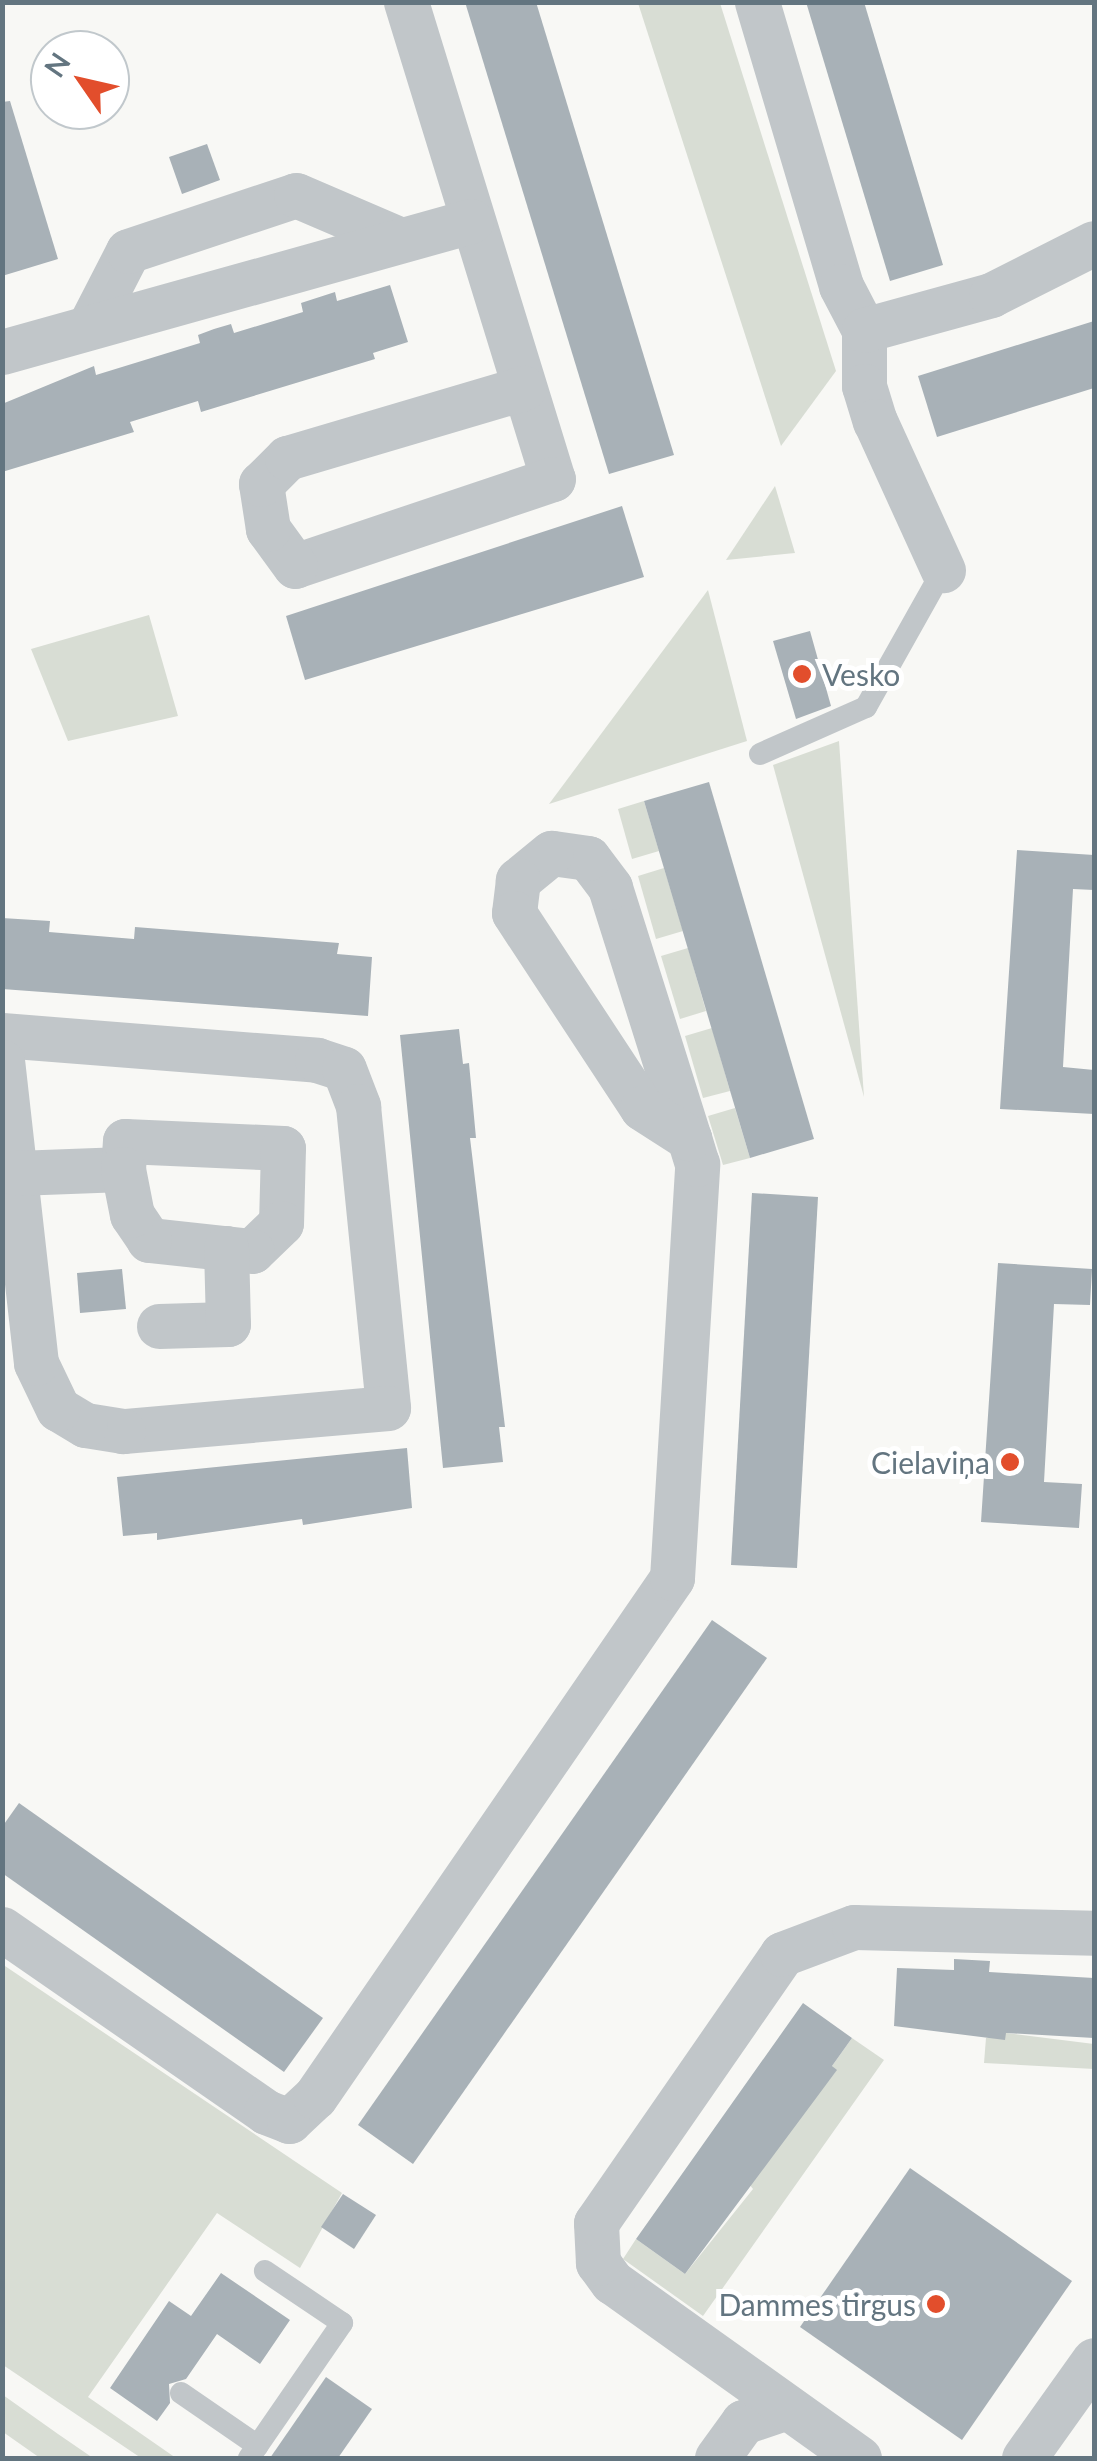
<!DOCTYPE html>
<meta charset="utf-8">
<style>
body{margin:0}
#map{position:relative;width:1097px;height:2461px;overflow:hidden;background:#f8f8f5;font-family:Lato,sans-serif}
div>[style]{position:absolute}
.green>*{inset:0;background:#d8ddd4}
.building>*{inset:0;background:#a8b1b7}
.lane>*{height:22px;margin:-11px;padding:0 11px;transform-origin:11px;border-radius:11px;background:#c1c6c9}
.street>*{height:45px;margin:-22.5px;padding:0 22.5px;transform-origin:22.5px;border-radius:22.5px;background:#c1c6c9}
.dots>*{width:28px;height:28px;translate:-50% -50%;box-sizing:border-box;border:5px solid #fff;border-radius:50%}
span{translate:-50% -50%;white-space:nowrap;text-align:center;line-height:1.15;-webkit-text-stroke:10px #fff;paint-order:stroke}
.poi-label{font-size:30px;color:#637580}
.left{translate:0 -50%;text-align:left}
.right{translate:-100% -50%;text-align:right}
.frame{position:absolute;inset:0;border:5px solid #637580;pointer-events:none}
.north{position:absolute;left:30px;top:30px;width:100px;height:100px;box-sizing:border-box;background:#fff;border:2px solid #c1c8cc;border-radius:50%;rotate:304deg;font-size:28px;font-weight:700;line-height:40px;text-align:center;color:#637580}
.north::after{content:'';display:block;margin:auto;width:35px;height:45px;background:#e24e2c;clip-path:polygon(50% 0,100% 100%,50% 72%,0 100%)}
</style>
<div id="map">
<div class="green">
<i style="clip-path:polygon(638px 3px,720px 3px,836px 371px,781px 446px)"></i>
<i style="clip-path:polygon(775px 486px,795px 553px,726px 560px)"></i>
<i style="clip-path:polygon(708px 590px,747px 741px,549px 804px)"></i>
<i style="clip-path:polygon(149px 615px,178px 716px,68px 741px,31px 649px)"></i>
<i style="clip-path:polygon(839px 741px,864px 1097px,773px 765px)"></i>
<i style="clip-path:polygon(644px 801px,659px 851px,632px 859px,618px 809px)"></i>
<i style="clip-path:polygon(664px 868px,683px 931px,656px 939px,638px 876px)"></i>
<i style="clip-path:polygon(688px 948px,706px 1011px,680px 1019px,661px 956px)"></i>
<i style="clip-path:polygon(712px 1028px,730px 1091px,703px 1098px,685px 1036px)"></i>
<i style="clip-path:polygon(735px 1108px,750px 1158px,723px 1165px,708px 1116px)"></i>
<i style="clip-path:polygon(2px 1964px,342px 2193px,300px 2268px,217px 2213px,88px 2397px,176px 2458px,141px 2458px,3px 2365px)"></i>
<i style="clip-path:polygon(1006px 2033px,1094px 2044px,1094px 2069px,984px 2063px,986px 2038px)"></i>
<i style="clip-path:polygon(852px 2038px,884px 2060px,703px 2316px,623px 2259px,636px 2239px,685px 2274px,753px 2189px,749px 2184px,836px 2071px,832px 2066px)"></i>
<i style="clip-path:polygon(3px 2395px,58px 2434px,93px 2458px,40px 2458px,3px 2432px)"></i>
</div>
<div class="building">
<i style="clip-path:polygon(465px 2px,536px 2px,674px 455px,609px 474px)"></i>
<i style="clip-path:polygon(806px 2px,864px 2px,943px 265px,890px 281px)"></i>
<i style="clip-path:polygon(10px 101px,58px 259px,2px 276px,2px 102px)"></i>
<i style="clip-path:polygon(207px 144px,220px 180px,182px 194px,169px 157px)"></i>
<i style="clip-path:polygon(390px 285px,408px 342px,373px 353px,375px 359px,201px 412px,198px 401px,130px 422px,134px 432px,2px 472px,2px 404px,94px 366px,96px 375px,200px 343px,198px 335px,214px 329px,231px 324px,234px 333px,303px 312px,301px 303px,335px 292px,337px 301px)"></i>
<i style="clip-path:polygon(1094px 321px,1094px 388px,937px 437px,918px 376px)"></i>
<i style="clip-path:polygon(622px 506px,644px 577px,305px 680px,286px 616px)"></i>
<i style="clip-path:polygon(810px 631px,831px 706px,796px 719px,773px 641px)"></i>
<i style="clip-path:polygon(709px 782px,814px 1139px,750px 1158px,644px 801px)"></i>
<i style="clip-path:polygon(1017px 850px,1094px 855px,1094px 890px,1073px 889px,1063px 1067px,1094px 1070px,1094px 1114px,1000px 1109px)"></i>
<i style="clip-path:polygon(2px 918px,50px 921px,49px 932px,134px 939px,135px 927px,339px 943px,337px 954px,372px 957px,368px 1016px,2px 989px)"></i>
<i style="clip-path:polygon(459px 1029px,463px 1064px,469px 1063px,476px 1138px,470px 1138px,505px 1427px,499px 1427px,503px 1462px,443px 1468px,400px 1035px)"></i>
<i style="clip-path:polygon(752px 1193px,818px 1197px,797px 1568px,731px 1565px)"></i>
<i style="clip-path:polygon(998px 1263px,1092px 1269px,1090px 1305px,1054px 1304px,1044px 1482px,1082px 1484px,1079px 1528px,981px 1522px)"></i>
<i style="clip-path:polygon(122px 1269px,126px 1309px,80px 1313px,77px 1273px)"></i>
<i style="clip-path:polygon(407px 1448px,412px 1508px,303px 1525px,302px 1519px,157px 1540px,157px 1533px,123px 1536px,117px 1477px)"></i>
<i style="clip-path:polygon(712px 1620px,767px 1658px,413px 2164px,358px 2125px)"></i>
<i style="clip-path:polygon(19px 1803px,323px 2018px,284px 2072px,2px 1873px,2px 1827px)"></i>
<i style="clip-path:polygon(954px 1959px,990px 1961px,989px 1972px,1094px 1978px,1094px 2038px,1006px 2033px,1005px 2040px,894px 2026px,897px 1968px,954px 1970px)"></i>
<i style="clip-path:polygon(803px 2003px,852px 2038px,832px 2066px,837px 2070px,685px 2274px,636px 2239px)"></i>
<i style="clip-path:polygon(910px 2168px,1072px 2281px,962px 2440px,800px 2327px)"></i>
<i style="clip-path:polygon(343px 2194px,376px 2215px,354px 2249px,321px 2227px)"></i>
<i style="clip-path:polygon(221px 2273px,290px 2320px,260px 2364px,217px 2334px,186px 2379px,169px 2384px,170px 2403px,157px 2421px,110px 2388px,169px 2301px,191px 2316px)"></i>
<i style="clip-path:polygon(326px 2377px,372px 2409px,338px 2458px,270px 2458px)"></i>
</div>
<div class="lane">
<i style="left:760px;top:754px;width:116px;rotate:-23.9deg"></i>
<i style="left:866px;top:707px;width:157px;rotate:-60.7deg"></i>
<i style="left:181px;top:2393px;width:93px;rotate:34.5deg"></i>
<i style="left:249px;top:2458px;width:164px;rotate:-55.4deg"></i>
<i style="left:342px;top:2323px;width:93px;rotate:-146deg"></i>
</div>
<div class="street">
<i style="left:406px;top:2px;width:499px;rotate:72.9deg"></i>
<i style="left:553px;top:479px;width:272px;rotate:161.4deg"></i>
<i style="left:295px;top:566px;width:46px;rotate:-126.1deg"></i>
<i style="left:268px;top:529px;width:46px;rotate:-98.8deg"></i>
<i style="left:261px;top:484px;width:37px;rotate:-45deg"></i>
<i style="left:287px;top:458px;width:247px;rotate:-16.5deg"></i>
<i style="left:757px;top:2px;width:296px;rotate:73.5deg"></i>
<i style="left:841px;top:286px;width:50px;rotate:62.4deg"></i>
<i style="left:864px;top:330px;width:56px;rotate:90deg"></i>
<i style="left:864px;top:386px;width:37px;rotate:73deg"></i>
<i style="left:875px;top:421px;width:164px;rotate:65.5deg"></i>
<i style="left:89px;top:327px;width:85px;rotate:-62.8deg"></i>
<i style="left:128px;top:251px;width:177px;rotate:-18.4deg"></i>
<i style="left:296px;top:195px;width:114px;rotate:23.2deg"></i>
<i style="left:864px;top:330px;width:132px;rotate:-15.4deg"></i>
<i style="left:991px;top:295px;width:115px;rotate:-26.8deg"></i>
<i style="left:2px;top:352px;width:487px;rotate:-15.6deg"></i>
<i style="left:2px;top:1035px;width:316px;rotate:4.5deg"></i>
<i style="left:317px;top:1060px;width:28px;rotate:18deg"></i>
<i style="left:344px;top:1069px;width:40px;rotate:69deg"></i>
<i style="left:358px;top:1106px;width:303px;rotate:84.3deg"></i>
<i style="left:388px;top:1408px;width:266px;rotate:175deg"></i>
<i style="left:123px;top:1431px;width:38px;rotate:-171deg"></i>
<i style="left:85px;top:1425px;width:31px;rotate:-149deg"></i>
<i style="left:58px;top:1409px;width:51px;rotate:-115.6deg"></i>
<i style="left:36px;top:1363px;width:303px;rotate:-96.4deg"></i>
<i style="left:16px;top:1173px;width:107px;rotate:-2.1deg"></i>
<i style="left:123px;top:1169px;width:28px;rotate:-86deg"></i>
<i style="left:125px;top:1141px;width:158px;rotate:2.5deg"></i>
<i style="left:283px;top:1148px;width:75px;rotate:91.5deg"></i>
<i style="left:281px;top:1223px;width:40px;rotate:136deg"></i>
<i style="left:252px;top:1251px;width:104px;rotate:-173.9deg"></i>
<i style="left:149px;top:1240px;width:30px;rotate:-124deg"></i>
<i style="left:132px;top:1215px;width:47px;rotate:-101.1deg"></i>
<i style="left:159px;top:1326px;width:69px;rotate:-1.7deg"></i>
<i style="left:228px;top:1324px;width:76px;rotate:-91.5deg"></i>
<i style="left:2px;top:1929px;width:321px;rotate:34.7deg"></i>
<i style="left:266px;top:2112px;width:25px;rotate:21deg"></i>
<i style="left:289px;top:2121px;width:35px;rotate:-43deg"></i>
<i style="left:315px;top:2097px;width:630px;rotate:-55.48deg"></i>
<i style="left:672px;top:1578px;width:415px;rotate:-86.5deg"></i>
<i style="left:697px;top:1164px;width:27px;rotate:-107deg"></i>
<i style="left:689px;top:1138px;width:263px;rotate:-107.5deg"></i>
<i style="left:610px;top:887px;width:36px;rotate:-127deg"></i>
<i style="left:588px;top:858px;width:37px;rotate:-172deg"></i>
<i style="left:551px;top:853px;width:43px;rotate:140.7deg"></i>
<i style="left:518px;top:880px;width:33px;rotate:97deg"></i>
<i style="left:514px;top:913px;width:233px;rotate:56.7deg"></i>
<i style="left:642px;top:1108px;width:56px;rotate:32.6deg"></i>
<i style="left:717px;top:2458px;width:44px;rotate:-54.2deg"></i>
<i style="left:743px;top:2422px;width:46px;rotate:-18.8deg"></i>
<i style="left:859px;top:2458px;width:303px;rotate:-144.5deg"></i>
<i style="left:612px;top:2282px;width:24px;rotate:-126deg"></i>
<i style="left:598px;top:2263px;width:40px;rotate:-92.9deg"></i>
<i style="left:596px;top:2223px;width:327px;rotate:-55.3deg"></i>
<i style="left:782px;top:1954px;width:77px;rotate:-20.6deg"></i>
<i style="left:854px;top:1927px;width:240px;rotate:1.4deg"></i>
<i style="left:1024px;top:2458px;width:120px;rotate:-54.5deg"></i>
</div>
<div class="dots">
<i style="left:802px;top:674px;background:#e24e2c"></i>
<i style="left:1010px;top:1462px;background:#e24e2c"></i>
<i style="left:936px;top:2304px;background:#e24e2c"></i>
</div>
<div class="poi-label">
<span class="left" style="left:822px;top:674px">Vesko</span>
<span class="right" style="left:990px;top:1462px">Cielaviņa</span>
<span class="right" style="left:916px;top:2304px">Dammes tirgus</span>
</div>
<div class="frame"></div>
<div class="north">N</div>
</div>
